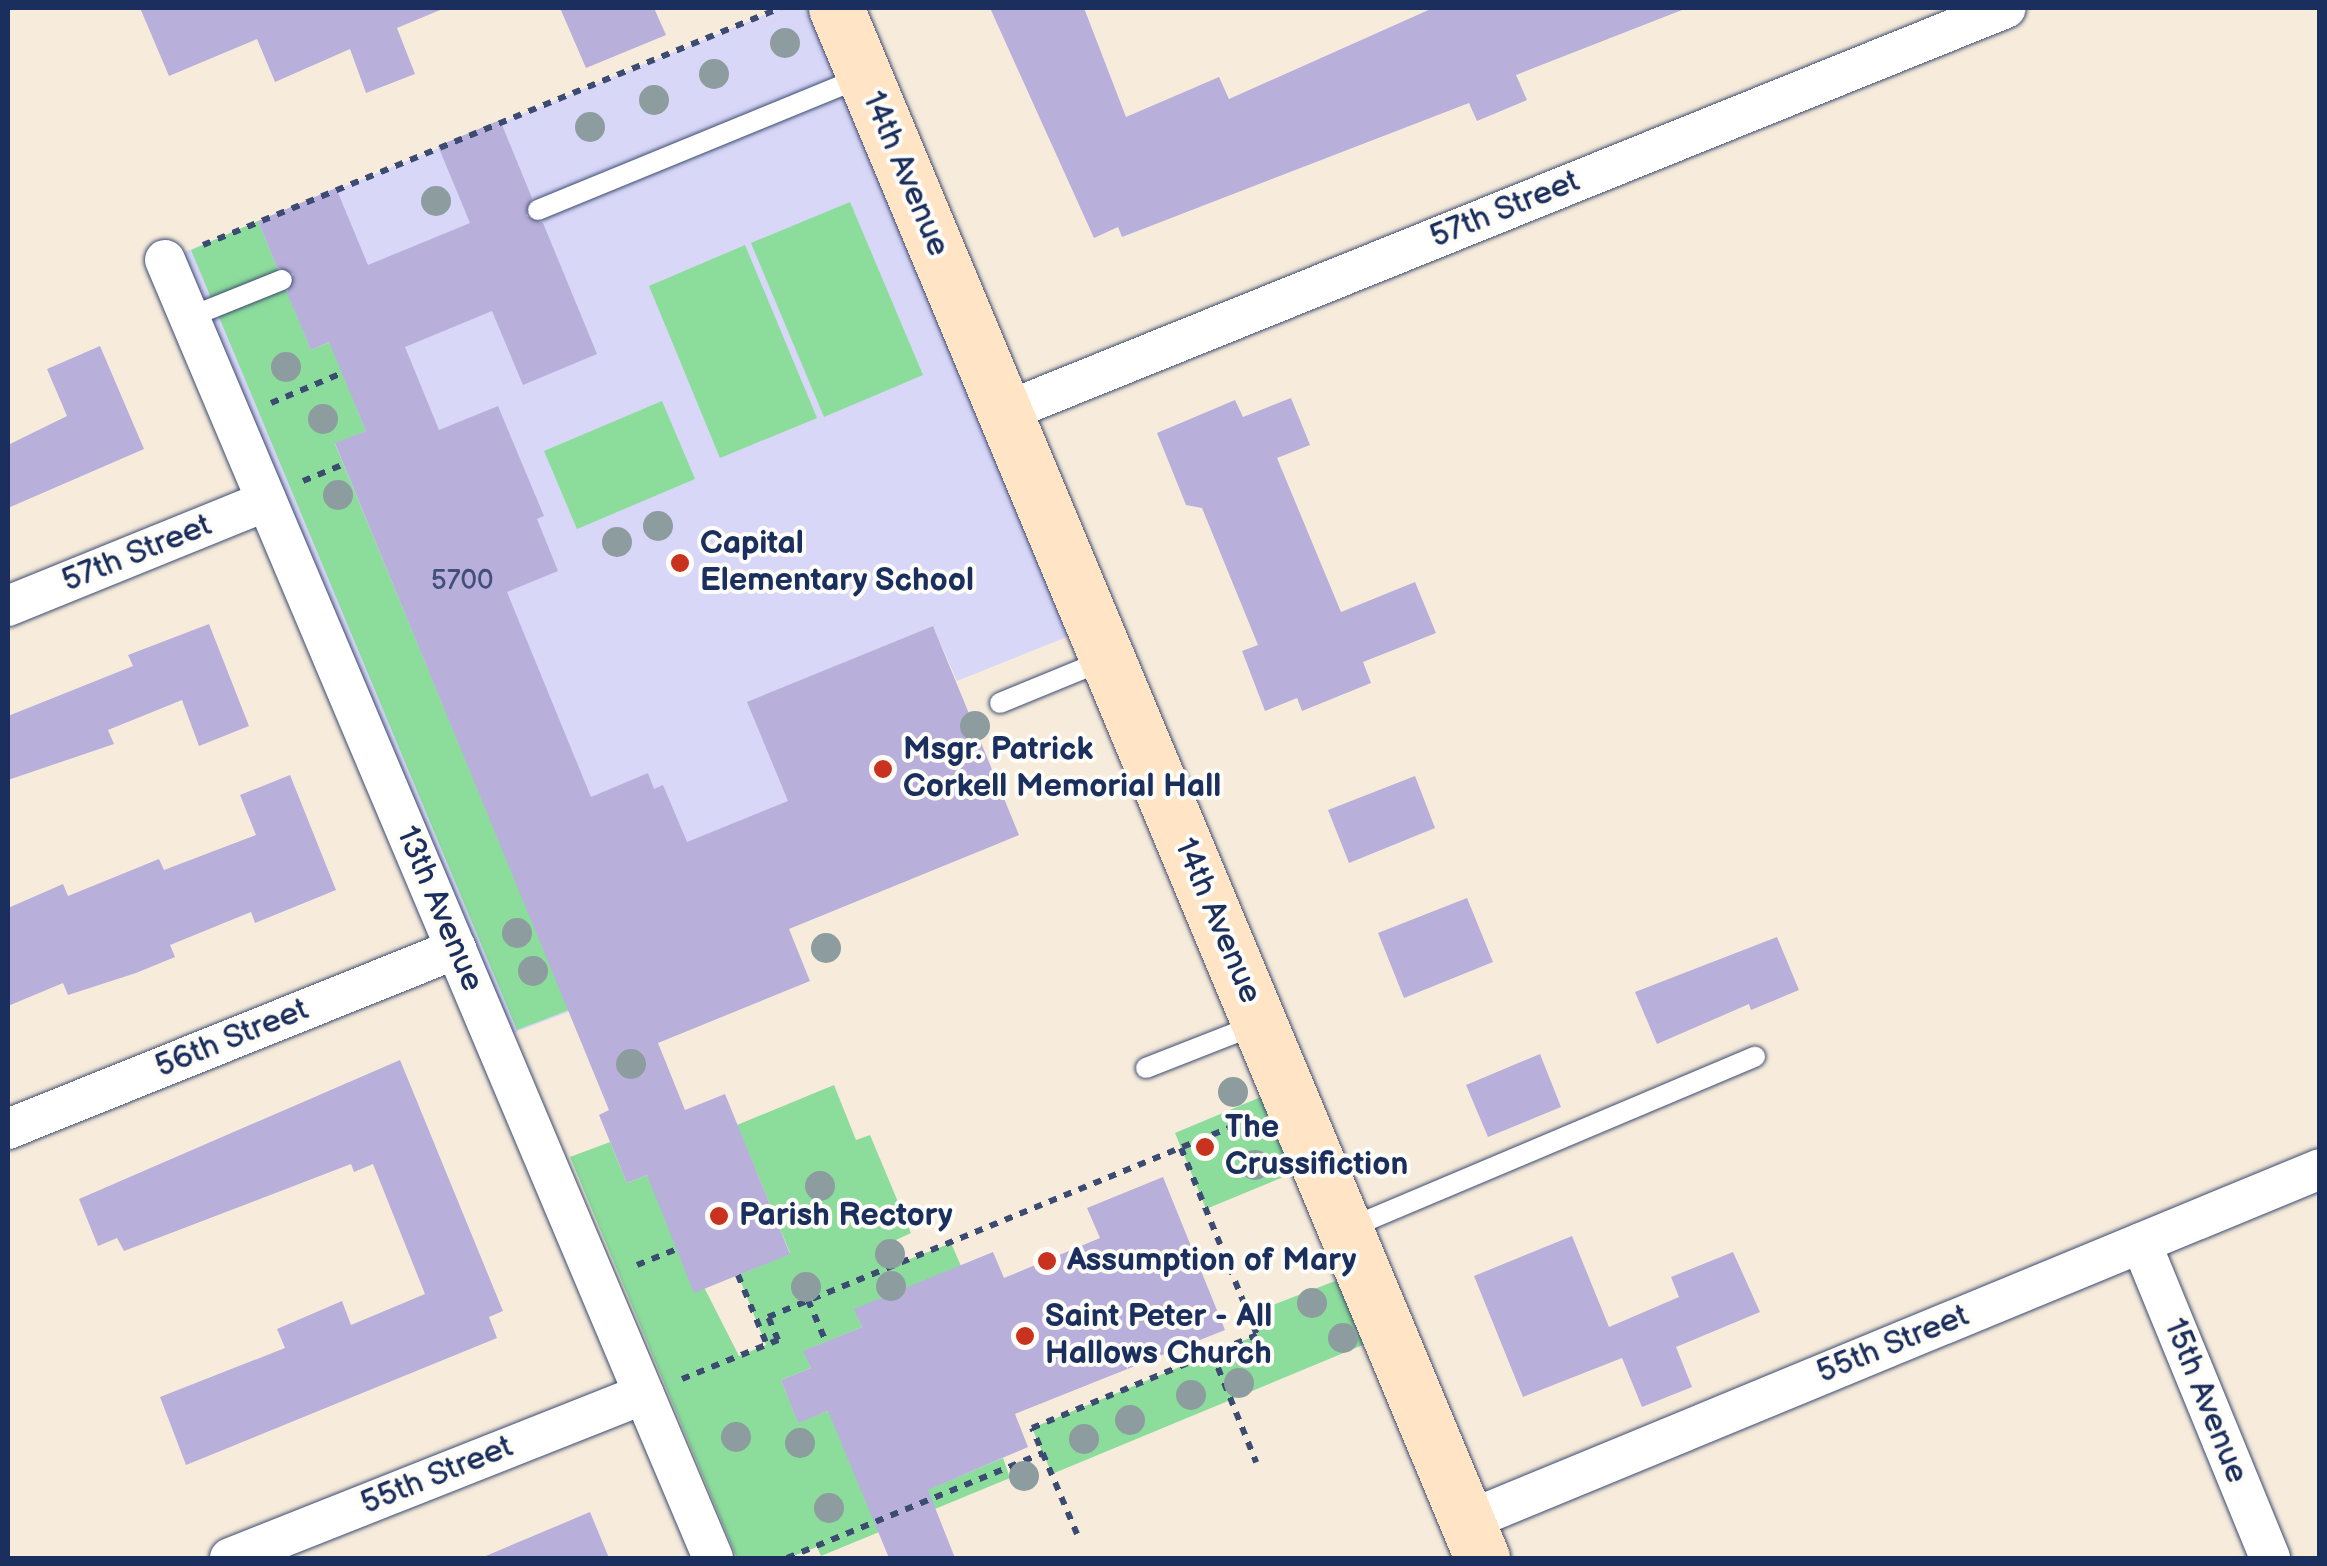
<!DOCTYPE html>
<style>
body{margin:0}
#map{position:relative;width:2327px;height:1566px;overflow:hidden;background:#f7ecdb;font-family:"Balsamiq Sans",sans-serif}
div>[style]{position:absolute}
.built>*{inset:0;background:#d8d7f8}
.green>*{inset:0;background:#8cdc9c}
.building>*{inset:0;background:#b9afdb}
.path>*{height:6px;margin-top:-3px;transform-origin:0;background:repeating-linear-gradient(90deg,#3c4b71 0 8px,transparent 0 16px)}
.roads{filter:drop-shadow(0 0 2px #3c4b71) drop-shadow(0 0 2px #3c4b71)}
.lane>*{height:20px;margin:-10px;padding:0 10px;transform-origin:10px;border-radius:10px;background:#fff}
.street>*{height:40px;margin:-20px;padding:0 20px;transform-origin:20px;border-radius:20px;background:#fff}
.secondary>*{height:55px;margin:-27.5px;padding:0 27.5px;transform-origin:27.5px;border-radius:27.5px;background:#ffe4c6}
.trees>*{width:30px;height:30px;margin:-15px;border-radius:50%;background:#8d9c9f}
.dots>*{width:28px;height:28px;translate:-50% -50%;box-sizing:border-box;border:5px solid #fdfcf7;border-radius:50%}
span{translate:-50% -50%;white-space:nowrap;text-align:center;line-height:1.15;-webkit-text-stroke:8px #fdfcf7;paint-order:stroke}
.number-label{font-size:28px;color:#424f7d}
.number-label span{-webkit-text-stroke-width:0}
.street-label{font-size:32px;color:#1b2f5e}
.poi-label{font-size:32px;color:#1b2f5e;font-weight:700}
.left{translate:0 -50%;text-align:left}
.frame{position:absolute;inset:0;border:10px solid #1b2f5e;pointer-events:none}
</style>
<div id="map">
<div class="built">
<i style="clip-path:polygon(781px 8px,836px 8px,1094px 626px,957px 681px,933px 626px,748px 702px,833px 911px,495px 1040px,165px 260px)"></i>
</div>
<div class="green">
<i style="clip-path:polygon(850px 202px,923px 375px,824px 417px,751px 243px)"></i>
<i style="clip-path:polygon(258px 221px,311px 350px,330px 342px,366px 431px,335px 444px,569px 1010px,517px 1030px,191px 250px)"></i>
<i style="clip-path:polygon(745px 245px,817px 418px,720px 458px,649px 286px)"></i>
<i style="clip-path:polygon(662px 401px,695px 479px,577px 529px,544px 451px)"></i>
<i style="clip-path:polygon(834px 1085px,856px 1140px,870px 1135px,911px 1233px,896px 1240px,905px 1261px,951px 1243px,961px 1266px,855px 1310px,862px 1327px,804px 1351px,811px 1368px,781px 1380px,798px 1422px,828px 1411px,934px 1487px,1003px 1458px,1010px 1478px,821px 1556px,817px 1547px,788px 1558px,737px 1558px,570px 1157px,610px 1142px,627px 1183px,647px 1175px,739px 1356px,766px 1345px,738px 1275px,790px 1253px,737px 1125px)"></i>
<i style="clip-path:polygon(1268px 1094px,1298px 1171px,1206px 1209px,1175px 1133px)"></i>
<i style="clip-path:polygon(1343px 1278px,1370px 1342px,1052px 1474px,1032px 1428px,1257px 1335px,1249px 1314px)"></i>
</div>
<div class="building">
<i style="clip-path:polygon(140px 8px,445px 8px,397px 28px,415px 74px,366px 93px,350px 49px,275px 82px,257px 39px,169px 76px)"></i>
<i style="clip-path:polygon(560px 8px,654px 8px,666px 35px,586px 68px)"></i>
<i style="clip-path:polygon(990px 8px,1084px 8px,1126px 117px,1219px 77px,1229px 99px,1433px 8px,1682px 10px,1516px 75px,1527px 100px,1477px 121px,1469px 103px,1122px 237px,1118px 227px,1094px 238px)"></i>
<i style="clip-path:polygon(500px 120px,532px 198px,526px 216px,543px 223px,597px 354px,523px 385px,492px 311px,405px 347px,439px 430px,498px 406px,544px 516px,537px 519px,558px 571px,507px 592px,591px 797px,648px 773px,654px 789px,663px 785px,687px 842px,788px 801px,747px 702px,933px 626px,1019px 835px,789px 929px,810px 981px,658px 1043px,685px 1110px,725px 1094px,790px 1254px,694px 1293px,647px 1175px,627px 1183px,599px 1115px,609px 1110px,335px 443px,366px 431px,329px 342px,311px 350px,287px 293px,294px 274px,277px 267px,258px 221px,336px 188px,368px 265px,470px 223px,438px 146px)"></i>
<i style="clip-path:polygon(100px 346px,144px 449px,8px 508px,8px 445px,67px 416px,47px 369px)"></i>
<i style="clip-path:polygon(1291px 398px,1310px 445px,1277px 458px,1341px 612px,1415px 582px,1436px 633px,1363px 662px,1371px 683px,1302px 711px,1297px 698px,1265px 711px,1242px 651px,1258px 645px,1202px 508px,1186px 505px,1157px 433px,1235px 400px,1243px 417px)"></i>
<i style="clip-path:polygon(209px 624px,249px 726px,199px 746px,182px 700px,108px 730px,114px 744px,8px 780px,8px 716px,133px 666px,128px 655px)"></i>
<i style="clip-path:polygon(290px 775px,336px 890px,255px 923px,251px 912px,170px 945px,175px 957px,136px 973px,68px 995px,63px 983px,8px 1006px,8px 908px,63px 884px,68px 896px,159px 859px,164px 870px,256px 835px,240px 795px)"></i>
<i style="clip-path:polygon(1415px 776px,1435px 828px,1349px 863px,1328px 810px)"></i>
<i style="clip-path:polygon(1467px 898px,1493px 962px,1404px 998px,1378px 933px)"></i>
<i style="clip-path:polygon(1777px 937px,1799px 990px,1751px 1010px,1749px 1004px,1657px 1044px,1635px 992px)"></i>
<i style="clip-path:polygon(1540px 1054px,1561px 1107px,1488px 1137px,1466px 1085px)"></i>
<i style="clip-path:polygon(400px 1060px,503px 1311px,489px 1317px,497px 1338px,186px 1465px,160px 1397px,285px 1348px,277px 1329px,342px 1301px,351px 1325px,425px 1294px,373px 1164px,354px 1172px,351px 1164px,124px 1251px,117px 1238px,98px 1246px,79px 1199px)"></i>
<i style="clip-path:polygon(1163px 1177px,1225px 1330px,1015px 1414px,1028px 1447px,928px 1490px,955px 1558px,889px 1558px,828px 1411px,798px 1423px,781px 1380px,811px 1368px,803px 1351px,862px 1327px,854px 1309px,993px 1252px,1004px 1278px,1100px 1238px,1087px 1208px)"></i>
<i style="clip-path:polygon(1572px 1236px,1609px 1327px,1679px 1297px,1671px 1277px,1733px 1252px,1760px 1312px,1676px 1347px,1692px 1387px,1642px 1407px,1622px 1358px,1523px 1397px,1474px 1276px)"></i>
<i style="clip-path:polygon(590px 1512px,609px 1558px,481px 1558px)"></i>
</div>
<div class="path">
<i style="left:203px;top:245px;width:624px;rotate:-22.33deg"></i>
<i style="left:271px;top:403px;width:77px;rotate:-22.9deg"></i>
<i style="left:303px;top:481px;width:44px;rotate:-22.5deg"></i>
<i style="left:1181px;top:1148px;width:202px;rotate:67.9deg"></i>
<i style="left:1257px;top:1335px;width:48px;rotate:158.2deg"></i>
<i style="left:1212px;top:1353px;width:118px;rotate:68deg"></i>
<i style="left:637px;top:1265px;width:43px;rotate:-21.8deg"></i>
<i style="left:738px;top:1275px;width:76px;rotate:67.5deg"></i>
<i style="left:808px;top:1300px;width:46px;rotate:66.8deg"></i>
<i style="left:682px;top:1379px;width:104px;rotate:-22.1deg"></i>
<i style="left:778px;top:1340px;width:25px;rotate:-113deg"></i>
<i style="left:768px;top:1317px;width:519px;rotate:-22.31deg"></i>
<i style="left:1077px;top:1534px;width:115px;rotate:-113deg"></i>
<i style="left:1032px;top:1428px;width:195px;rotate:-22.6deg"></i>
<i style="left:787px;top:1558px;width:277px;rotate:-22.3deg"></i>
</div>
<div class="roads">
<div class="lane">
<i style="left:538px;top:210px;width:351px;rotate:-22.3deg"></i>
<i style="left:190px;top:317px;width:99px;rotate:-21.9deg"></i>
<i style="left:1000px;top:703px;width:113px;rotate:-22.3deg"></i>
<i style="left:1146px;top:1068px;width:118px;rotate:-21.4deg"></i>
<i style="left:1347px;top:1229px;width:443px;rotate:-22.9deg"></i>
</div>
<div class="street">
<i style="left:165px;top:260px;width:1409px;rotate:67.11deg"></i>
<i style="left:1005px;top:412px;width:1079px;rotate:-21.98deg"></i>
<i style="left:8px;top:606px;width:279px;rotate:-22.1deg"></i>
<i style="left:8px;top:1129px;width:483px;rotate:-21.9deg"></i>
<i style="left:2141px;top:1243px;width:340px;rotate:67.7deg"></i>
<i style="left:1467px;top:1521px;width:923px;rotate:-22.42deg"></i>
<i style="left:230px;top:1558px;width:445px;rotate:-21.6deg"></i>
</div>
<div class="secondary">
<i style="left:836px;top:8px;width:1679px;rotate:67.37deg"></i>
</div>
</div>
<div class="trees">
<i style="left:785px;top:43px"></i>
<i style="left:714px;top:74px"></i>
<i style="left:654px;top:100px"></i>
<i style="left:590px;top:127px"></i>
<i style="left:436px;top:201px"></i>
<i style="left:286px;top:367px"></i>
<i style="left:323px;top:419px"></i>
<i style="left:338px;top:495px"></i>
<i style="left:658px;top:526px"></i>
<i style="left:617px;top:542px"></i>
<i style="left:975px;top:726px"></i>
<i style="left:517px;top:933px"></i>
<i style="left:826px;top:948px"></i>
<i style="left:533px;top:971px"></i>
<i style="left:631px;top:1064px"></i>
<i style="left:1233px;top:1092px"></i>
<i style="left:1255px;top:1165px"></i>
<i style="left:820px;top:1186px"></i>
<i style="left:890px;top:1254px"></i>
<i style="left:891px;top:1286px"></i>
<i style="left:806px;top:1287px"></i>
<i style="left:1312px;top:1303px"></i>
<i style="left:1343px;top:1338px"></i>
<i style="left:1239px;top:1383px"></i>
<i style="left:1191px;top:1395px"></i>
<i style="left:1130px;top:1420px"></i>
<i style="left:736px;top:1437px"></i>
<i style="left:1084px;top:1439px"></i>
<i style="left:800px;top:1443px"></i>
<i style="left:1024px;top:1476px"></i>
<i style="left:829px;top:1508px"></i>
</div>
<div class="dots">
<i style="left:680px;top:563px;background:#c8321e"></i>
<i style="left:883px;top:769px;background:#c8321e"></i>
<i style="left:1205px;top:1147px;background:#c8321e"></i>
<i style="left:719px;top:1216px;background:#c8321e"></i>
<i style="left:1047px;top:1261px;background:#c8321e"></i>
<i style="left:1025px;top:1336px;background:#c8321e"></i>
</div>
<div class="number-label">
<span style="left:462px;top:581px">5700</span>
</div>
<div class="street-label">
<span style="left:905px;top:174px;rotate:67deg">14th Avenue</span>
<span style="left:1505px;top:210px;rotate:-22deg">57th Street</span>
<span style="left:137px;top:554px;rotate:-22deg">57th Street</span>
<span style="left:439px;top:909px;rotate:67deg">13th Avenue</span>
<span style="left:1217px;top:921px;rotate:67deg">14th Avenue</span>
<span style="left:232px;top:1039px;rotate:-22deg">56th Street</span>
<span style="left:1893px;top:1345px;rotate:-22deg">55th Street</span>
<span style="left:2205px;top:1401px;rotate:68deg">15th Avenue</span>
<span style="left:437px;top:1476px;rotate:-22deg">55th Street</span>
</div>
<div class="poi-label">
<span class="left" style="left:700px;top:563px">Capital<br>Elementary School</span>
<span class="left" style="left:903px;top:769px">Msgr. Patrick<br>Corkell Memorial Hall</span>
<span class="left" style="left:1225px;top:1147px">The<br>Crussifiction</span>
<span class="left" style="left:739px;top:1216px">Parish Rectory</span>
<span class="left" style="left:1067px;top:1261px">Assumption of Mary</span>
<span class="left" style="left:1045px;top:1336px">Saint Peter - All<br>Hallows Church</span>
</div>
<div class="frame"></div>
</div>
